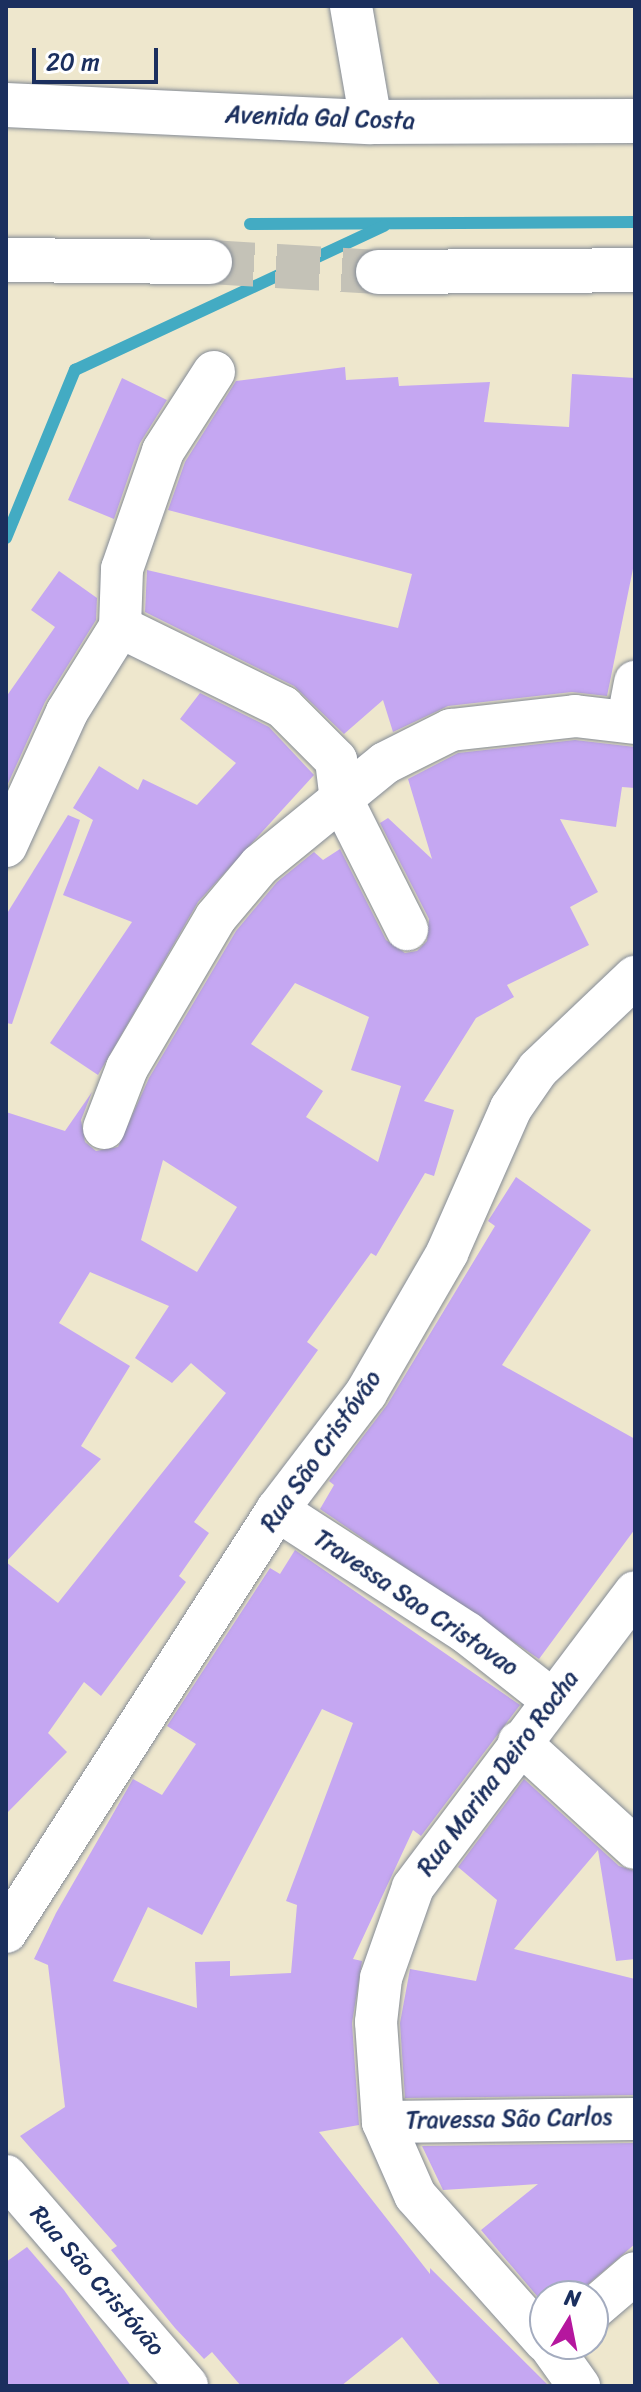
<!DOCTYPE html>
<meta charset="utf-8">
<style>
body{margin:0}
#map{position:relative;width:641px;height:2392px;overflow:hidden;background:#eee7cd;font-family:Sriracha,sans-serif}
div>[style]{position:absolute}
.stream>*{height:12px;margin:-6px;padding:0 6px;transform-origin:6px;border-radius:6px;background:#43abc3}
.building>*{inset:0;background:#c5a7f2}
.major-tunnel>*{height:44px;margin-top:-22px;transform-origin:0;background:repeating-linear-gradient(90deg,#c4c2b7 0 44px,transparent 0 66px)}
.roads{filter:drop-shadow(0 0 2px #848b96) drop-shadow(0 0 2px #848b96)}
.minor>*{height:42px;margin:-21px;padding:0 21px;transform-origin:21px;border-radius:21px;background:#fff}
.major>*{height:44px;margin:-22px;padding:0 22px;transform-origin:22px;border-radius:22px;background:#fff}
span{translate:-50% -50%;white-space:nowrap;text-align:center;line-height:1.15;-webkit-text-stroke:7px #fff;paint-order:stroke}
.street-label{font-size:24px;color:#1b2f5e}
.frame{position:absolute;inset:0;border:8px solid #1b2f5e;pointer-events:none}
.north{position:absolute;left:529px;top:2280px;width:80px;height:80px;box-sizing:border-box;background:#fff;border:2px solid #a4acbf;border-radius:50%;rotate:10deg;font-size:22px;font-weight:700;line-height:32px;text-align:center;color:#1b2f5e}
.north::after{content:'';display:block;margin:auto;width:28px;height:36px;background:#b5179e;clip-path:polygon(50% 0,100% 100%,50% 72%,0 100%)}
.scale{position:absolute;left:32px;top:48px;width:126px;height:36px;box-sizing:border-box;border:4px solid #1b2f5e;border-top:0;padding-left:10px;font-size:24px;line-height:28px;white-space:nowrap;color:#1b2f5e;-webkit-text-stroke:6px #fff;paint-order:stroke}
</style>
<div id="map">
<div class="stream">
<i style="left:250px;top:224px;width:385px;rotate:-0.3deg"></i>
<i style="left:6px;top:538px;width:182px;rotate:-67.7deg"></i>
<i style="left:75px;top:370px;width:341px;rotate:-25deg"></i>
</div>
<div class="building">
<i style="clip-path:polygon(345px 367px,346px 380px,398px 377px,399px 386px,490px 382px,484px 422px,569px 427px,572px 374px,635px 378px,635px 559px,607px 696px,572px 692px,448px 706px,393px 732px,383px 700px,344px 734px,294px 686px,145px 612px,147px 570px,398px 628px,412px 574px,168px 510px,185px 462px,236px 381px)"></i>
<i style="clip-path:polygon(122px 378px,167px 400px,140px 443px,114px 519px,68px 500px)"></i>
<i style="clip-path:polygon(59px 571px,97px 598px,96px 620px,45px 702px,6px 788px,6px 697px,55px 627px,31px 610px)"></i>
<i style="clip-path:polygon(200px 693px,269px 727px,314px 775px,198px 902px,98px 1075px,50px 1043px,132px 922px,63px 895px,93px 820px,73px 808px,99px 766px,138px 790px,143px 779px,197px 805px,236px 763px,180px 719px)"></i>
<i style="clip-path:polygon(evenodd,575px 740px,635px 747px,635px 788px,622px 787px,616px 827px,560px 819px,598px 892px,570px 907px,589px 945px,507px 985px,514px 997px,476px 1018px,424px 1101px,454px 1110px,434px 1176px,425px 1173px,376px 1256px,371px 1253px,307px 1342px,318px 1350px,194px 1522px,209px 1533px,179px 1576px,186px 1582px,101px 1696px,84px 1682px,48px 1733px,67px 1752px,6px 1814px,6px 1112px,65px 1131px,92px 1092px,81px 1120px,85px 1142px,96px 1151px,118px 1147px,149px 1078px,236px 931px,277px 882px,314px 852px,323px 860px,340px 849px,386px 940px,405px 953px,417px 951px,427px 941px,429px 919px,380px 823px,388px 818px,432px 859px,408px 779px,458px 753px,575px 740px,295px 983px,369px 1017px,351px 1070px,401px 1086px,378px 1162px,306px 1117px,323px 1091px,251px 1044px,295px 983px,575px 740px,163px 1160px,237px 1207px,197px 1272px,141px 1240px,163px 1160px,575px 740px,90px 1272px,169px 1306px,135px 1358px,172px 1383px,191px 1363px,226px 1393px,58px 1603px,6px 1562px,101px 1459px,81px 1446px,130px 1366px,59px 1323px,90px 1272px)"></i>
<i style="clip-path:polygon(68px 815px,80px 820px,12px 1024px,6px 1023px,6px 915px)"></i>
<i style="clip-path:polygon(516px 1177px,591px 1230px,502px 1365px,635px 1439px,635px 1529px,539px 1659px,320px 1509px,334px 1485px,329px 1481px,387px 1405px,495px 1226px,488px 1221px)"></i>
<i style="clip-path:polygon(evenodd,295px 1550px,520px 1705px,421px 1836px,413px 1830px,353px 1959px,362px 1961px,352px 2023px,359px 2125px,319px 2132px,430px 2274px,430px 2268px,549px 2386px,441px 2386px,402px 2337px,341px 2386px,241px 2386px,212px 2352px,204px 2359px,175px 2328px,111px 2250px,117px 2246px,20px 2136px,65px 2107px,48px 1965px,34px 1959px,56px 1913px,133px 1779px,162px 1795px,196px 1744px,167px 1726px,270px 1568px,280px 1574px,295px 1550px,322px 1709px,353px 1723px,286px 1901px,297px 1905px,291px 1973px,230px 1976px,230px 1961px,195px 1962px,197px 2008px,113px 1981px,148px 1907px,202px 1935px,322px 1709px)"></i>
<i style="clip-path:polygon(524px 1779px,619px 1866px,635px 1871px,635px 1959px,616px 1961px,598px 1850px,514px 1949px,635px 1979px,635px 2095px,405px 2098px,400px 2023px,410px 1969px,476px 1981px,497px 1900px,458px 1867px)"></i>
<i style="clip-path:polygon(635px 2143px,635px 2244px,574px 2296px,537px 2296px,481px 2230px,538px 2184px,443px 2190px,422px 2146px)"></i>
<i style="clip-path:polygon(27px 2247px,64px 2290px,131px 2386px,6px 2386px,6px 2262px)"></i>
</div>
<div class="major-tunnel">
<i style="left:210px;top:262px;width:168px;rotate:3.4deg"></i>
</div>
<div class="roads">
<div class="minor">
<i style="left:351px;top:6px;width:118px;rotate:80.2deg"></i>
<i style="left:120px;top:627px;width:182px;rotate:26.1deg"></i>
<i style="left:283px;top:707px;width:75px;rotate:45deg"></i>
<i style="left:336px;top:760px;width:38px;rotate:83deg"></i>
<i style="left:341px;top:798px;width:147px;rotate:63.3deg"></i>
<i style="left:120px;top:627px;width:58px;rotate:-88deg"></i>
<i style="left:122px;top:569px;width:125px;rotate:-70.8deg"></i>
<i style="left:163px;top:451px;width:94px;rotate:-57.2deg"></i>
<i style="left:628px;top:719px;width:38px;rotate:-79deg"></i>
<i style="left:6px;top:846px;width:147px;rotate:-65.5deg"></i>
<i style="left:67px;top:712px;width:100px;rotate:-58.1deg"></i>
<i style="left:104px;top:1128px;width:64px;rotate:-69deg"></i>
<i style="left:127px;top:1068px;width:175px;rotate:-59.5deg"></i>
<i style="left:216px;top:917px;width:68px;rotate:-49.8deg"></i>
<i style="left:260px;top:865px;width:161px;rotate:-39.2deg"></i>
<i style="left:385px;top:763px;width:74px;rotate:-26.6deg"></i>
<i style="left:451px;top:730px;width:125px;rotate:-6.4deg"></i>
<i style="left:575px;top:716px;width:60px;rotate:6.7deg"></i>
<i style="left:277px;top:1510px;width:226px;rotate:32.9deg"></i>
<i style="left:467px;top:1633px;width:108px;rotate:38.2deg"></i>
<i style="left:519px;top:1742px;width:157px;rotate:42.4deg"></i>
<i style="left:6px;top:1932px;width:502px;rotate:-57.29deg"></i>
<i style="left:277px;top:1510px;width:147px;rotate:-52.7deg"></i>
<i style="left:366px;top:1393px;width:162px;rotate:-59.9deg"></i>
<i style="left:447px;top:1253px;width:158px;rotate:-66.2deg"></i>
<i style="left:511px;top:1108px;width:47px;rotate:-55.3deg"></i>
<i style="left:538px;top:1069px;width:134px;rotate:-43.5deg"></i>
<i style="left:383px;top:2122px;width:252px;rotate:-0.7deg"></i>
<i style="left:6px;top:2176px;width:277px;rotate:49.2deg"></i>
<i style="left:593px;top:2309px;width:55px;rotate:-40.6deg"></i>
<i style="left:545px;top:2341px;width:195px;rotate:-131.7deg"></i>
<i style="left:415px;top:2195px;width:80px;rotate:-113.7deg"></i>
<i style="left:383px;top:2122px;width:100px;rotate:-94deg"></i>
<i style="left:376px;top:2022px;width:44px;rotate:-83.5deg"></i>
<i style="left:381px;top:1978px;width:96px;rotate:-70.6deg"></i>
<i style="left:413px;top:1887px;width:369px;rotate:-53deg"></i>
<i style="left:549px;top:2344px;width:52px;rotate:54.5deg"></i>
</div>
<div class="major">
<i style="left:6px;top:105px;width:365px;rotate:2.7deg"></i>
<i style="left:371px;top:122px;width:264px;rotate:-0.2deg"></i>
<i style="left:6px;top:260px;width:204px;rotate:0.6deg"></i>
<i style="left:378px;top:272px;width:257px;rotate:-0.4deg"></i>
</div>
</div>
<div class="street-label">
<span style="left:320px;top:118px;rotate:2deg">Avenida Gal Costa</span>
<span style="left:321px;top:1451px;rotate:-55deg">Rua São Cristóvão</span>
<span style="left:416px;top:1603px;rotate:34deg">Travessa Sao Cristovao</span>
<span style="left:498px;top:1773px;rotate:-53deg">Rua Marina Deiro Rocha</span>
<span style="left:509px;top:2119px;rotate:-1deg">Travessa São Carlos</span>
<span style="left:97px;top:2281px;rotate:49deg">Rua São Cristóvão</span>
</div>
<div class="frame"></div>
<div class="north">N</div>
<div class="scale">20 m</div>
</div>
